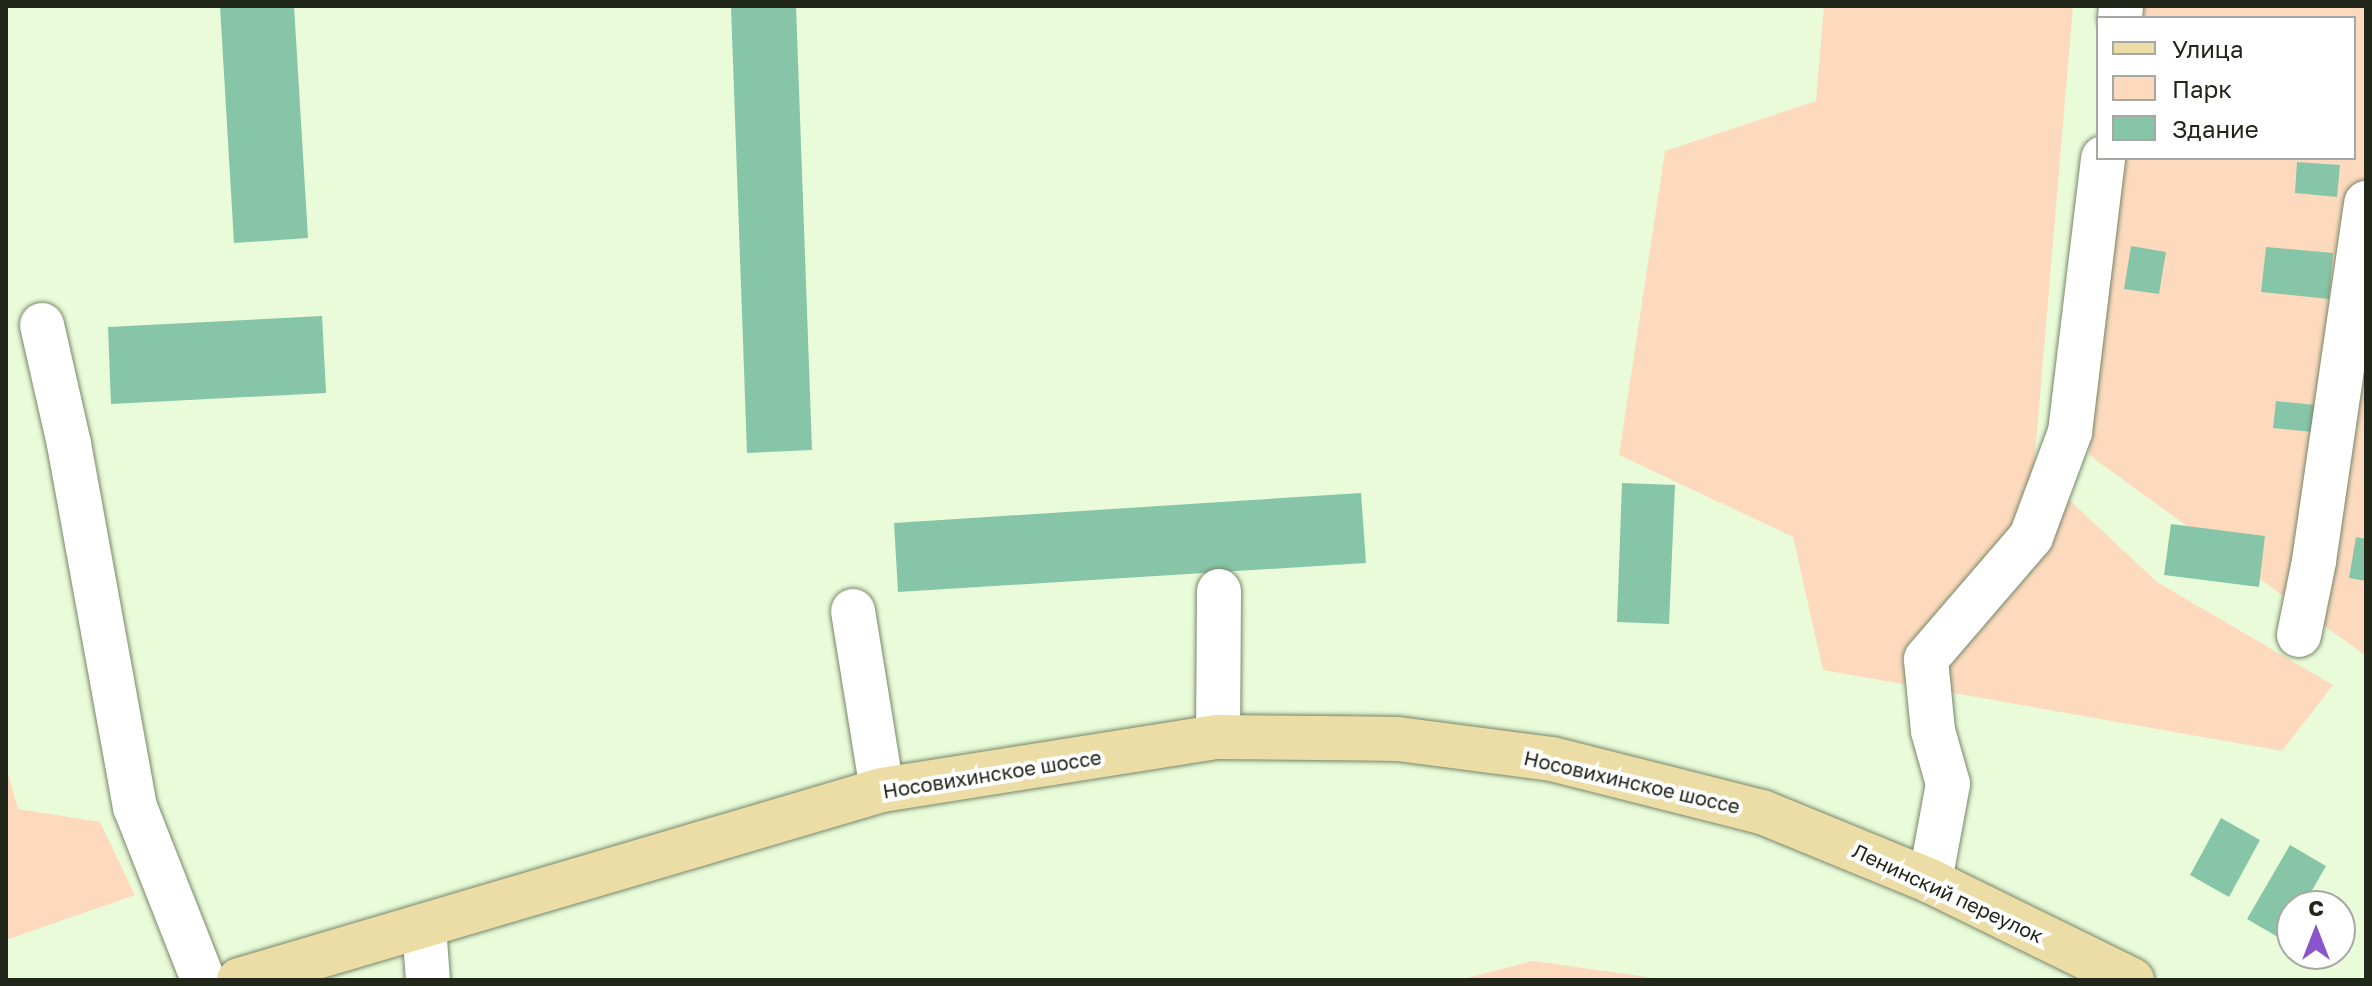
<!DOCTYPE html>
<meta charset="utf-8">
<style>
body{margin:0}
#map{position:relative;width:2372px;height:986px;overflow:hidden;background:#e9fbd9;font-family:"Golos Text",sans-serif}
div>[style]{position:absolute}
.green>*{inset:0;background:#fddabe}
.building>*{inset:0;background:#87c5a8}
.roads{filter:drop-shadow(0 0 2px #778668) drop-shadow(0 0 2px #778668)}
.minor>*{height:44px;margin:-22px;padding:0 22px;transform-origin:22px;border-radius:22px;background:#fff}
.major>*{height:44px;margin:-22px;padding:0 22px;transform-origin:22px;border-radius:22px;background:#ecdda6}
span{translate:-50% -50%;white-space:nowrap;text-align:center;line-height:1.15;-webkit-text-stroke:8px #fff;paint-order:stroke}
.street-label{font-size:20px;color:#20261a}
.frame{position:absolute;inset:0;border:8px solid #20261a;pointer-events:none}
.legend{position:absolute;left:2096px;top:16px;width:260px;height:144px;box-sizing:border-box;background:#fff;border:2px solid #a6a8a3;margin:0;padding:10px 14px;list-style:none;font-size:24px;color:#20261a}
.legend li{display:flex;align-items:center;gap:16px;height:40px}
.legend b{width:40px;border:2px solid #a6a8a3}
.north{position:absolute;left:2276px;top:890px;width:80px;height:80px;box-sizing:border-box;background:#fff;border:2px solid #a6a8a3;border-radius:50%;rotate:0deg;font-size:22px;font-weight:700;line-height:32px;text-align:center;color:#20261a}
.north::after{content:'';display:block;margin:auto;width:28px;height:36px;background:#8954cc;clip-path:polygon(50% 0,100% 100%,50% 72%,0 100%)}
</style>
<div id="map">
<div class="green">
<i style="clip-path:polygon(1824px 6px,2073px 6px,2034px 467px,2157px 582px,2333px 685px,2282px 751px,1823px 670px,1793px 537px,1619px 455px,1665px 151px,1816px 101px)"></i>
<i style="clip-path:polygon(2131px 6px,2366px 6px,2366px 656px,2089px 455px,2117px 158px,2354px 158px,2354px 18px,2130px 18px)"></i>
<i style="clip-path:polygon(6px 766px,18px 809px,100px 822px,135px 895px,6px 940px)"></i>
<i style="clip-path:polygon(1533px 961px,1669px 980px,1459px 980px)"></i>
</div>
<div class="building">
<i style="clip-path:polygon(220px 6px,294px 6px,308px 238px,234px 243px)"></i>
<i style="clip-path:polygon(731px 6px,796px 6px,812px 450px,747px 453px)"></i>
<i style="clip-path:polygon(2297px 162px,2340px 165px,2337px 197px,2295px 193px)"></i>
<i style="clip-path:polygon(2131px 246px,2166px 252px,2159px 294px,2124px 289px)"></i>
<i style="clip-path:polygon(2266px 247px,2333px 253px,2329px 299px,2261px 292px)"></i>
<i style="clip-path:polygon(322px 316px,326px 393px,111px 404px,108px 327px)"></i>
<i style="clip-path:polygon(2276px 401px,2315px 405px,2312px 432px,2273px 428px)"></i>
<i style="clip-path:polygon(1622px 483px,1675px 485px,1669px 624px,1617px 622px)"></i>
<i style="clip-path:polygon(1361px 493px,1366px 563px,898px 592px,894px 523px)"></i>
<i style="clip-path:polygon(2171px 524px,2265px 536px,2259px 587px,2164px 575px)"></i>
<i style="clip-path:polygon(2356px 537px,2366px 539px,2366px 581px,2349px 578px)"></i>
<i style="clip-path:polygon(2221px 818px,2260px 840px,2229px 897px,2190px 875px)"></i>
<i style="clip-path:polygon(2290px 845px,2326px 866px,2303px 906px,2292px 906px,2292px 924px,2283px 940px,2247px 919px)"></i>
</div>
<div class="roads">
<div class="minor">
<i style="left:2120px;top:18px;width:12px;rotate:-85deg"></i>
<i style="left:42px;top:325px;width:122px;rotate:77.2deg"></i>
<i style="left:69px;top:444px;width:369px;rotate:79.7deg"></i>
<i style="left:135px;top:807px;width:186px;rotate:68.5deg"></i>
<i style="left:853px;top:611px;width:181px;rotate:80.8deg"></i>
<i style="left:2299px;top:635px;width:76px;rotate:-78.5deg"></i>
<i style="left:2314px;top:561px;width:362px;rotate:-81.7deg"></i>
<i style="left:1218px;top:737px;width:146px;rotate:-89.6deg"></i>
<i style="left:1930px;top:881px;width:99px;rotate:-79.5deg"></i>
<i style="left:1948px;top:784px;width:55px;rotate:-105.8deg"></i>
<i style="left:1933px;top:731px;width:72px;rotate:-95.6deg"></i>
<i style="left:1926px;top:659px;width:161px;rotate:-49.3deg"></i>
<i style="left:2031px;top:537px;width:112px;rotate:-69.6deg"></i>
<i style="left:2070px;top:432px;width:276px;rotate:-83.1deg"></i>
<i style="left:424px;top:926px;width:54px;rotate:85.8deg"></i>
</div>
<div class="major">
<i style="left:239px;top:980px;width:670px;rotate:-16.46deg"></i>
<i style="left:882px;top:790px;width:340px;rotate:-9deg"></i>
<i style="left:1218px;top:737px;width:180px;rotate:0.6deg"></i>
<i style="left:1398px;top:739px;width:155px;rotate:7.4deg"></i>
<i style="left:1552px;top:759px;width:217px;rotate:14.2deg"></i>
<i style="left:1762px;top:812px;width:182px;rotate:22.3deg"></i>
<i style="left:1930px;top:881px;width:225px;rotate:26.1deg"></i>
</div>
</div>
<div class="street-label">
<span style="left:992px;top:774px;rotate:-9deg">Носовихинское шоссе</span>
<span style="left:1632px;top:782px;rotate:13deg">Носовихинское шоссе</span>
<span style="left:1948px;top:893px;rotate:25deg">Ленинский переулок</span>
</div>
<div class="frame"></div>
<ul class="legend">
<li><b style="height:10px;background:#ecdda6"></b>Улица</li>
<li><b style="height:22px;background:#fddabe"></b>Парк</li>
<li><b style="height:22px;background:#87c5a8"></b>Здание</li>
</ul>
<div class="north">С</div>
</div>
